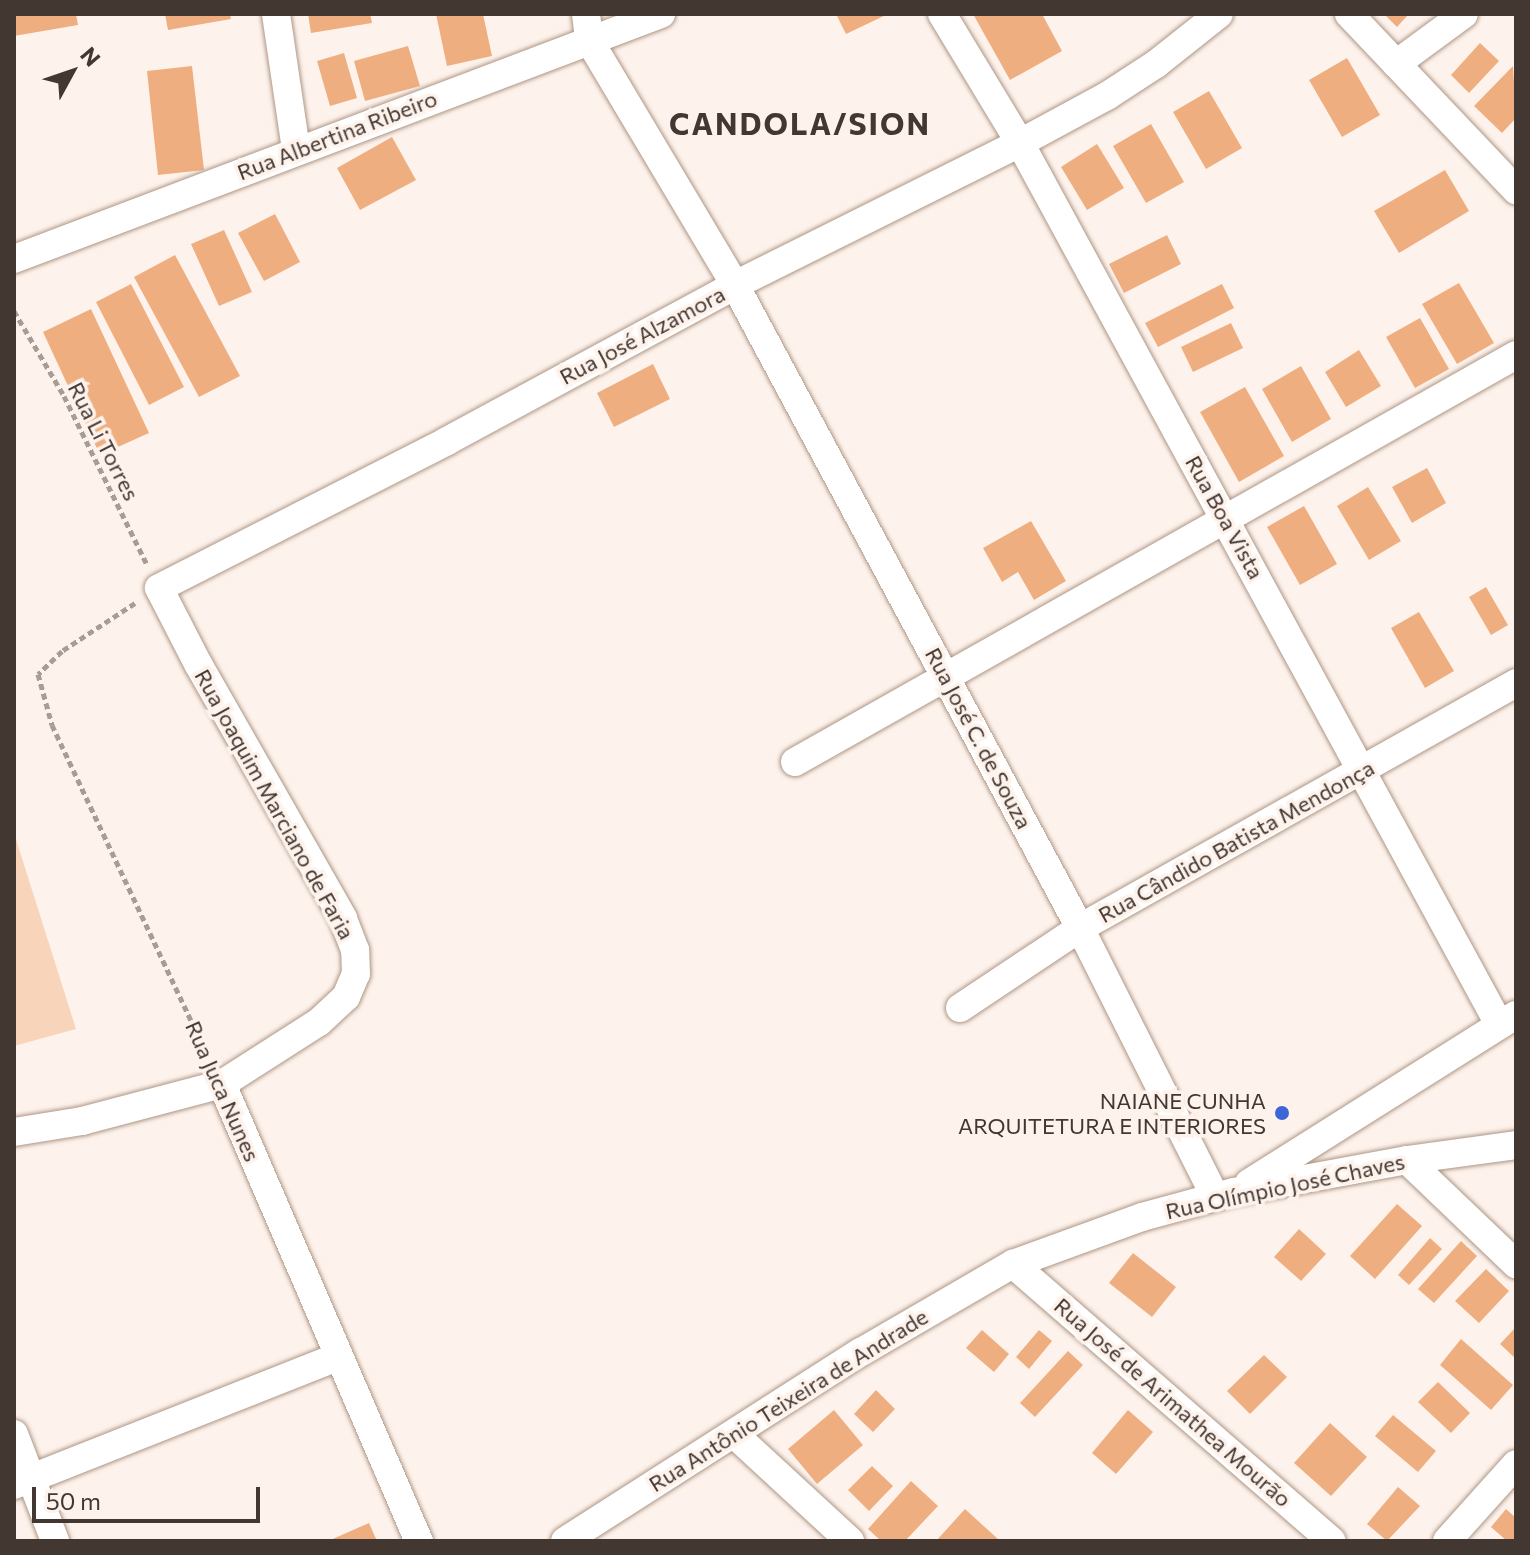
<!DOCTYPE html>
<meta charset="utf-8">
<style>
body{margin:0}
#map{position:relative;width:1530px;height:1555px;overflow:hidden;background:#fef3ec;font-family:Commissioner,sans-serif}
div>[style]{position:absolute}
.green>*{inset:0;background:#f8d4ba}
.building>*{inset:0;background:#efae80}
.path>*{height:5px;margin-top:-2.5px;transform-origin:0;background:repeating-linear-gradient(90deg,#a89d96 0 6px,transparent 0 10px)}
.roads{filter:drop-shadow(0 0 2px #ae9685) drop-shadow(0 0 2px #ae9685)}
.minor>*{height:28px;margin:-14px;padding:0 14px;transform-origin:14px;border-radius:14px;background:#fff}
.dots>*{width:22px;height:22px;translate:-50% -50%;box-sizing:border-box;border:4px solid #fef3ec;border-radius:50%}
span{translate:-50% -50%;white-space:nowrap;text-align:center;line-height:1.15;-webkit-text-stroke:7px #fef3ec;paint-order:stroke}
.street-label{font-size:22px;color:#423831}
.poi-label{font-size:22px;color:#423831}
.right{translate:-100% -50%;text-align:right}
.district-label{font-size:30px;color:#423831;font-weight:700;letter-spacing:2px}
.frame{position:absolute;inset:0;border:16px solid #423831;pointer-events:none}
.north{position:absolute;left:32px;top:32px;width:80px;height:80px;-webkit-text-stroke:6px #fef3ec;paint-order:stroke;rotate:50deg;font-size:22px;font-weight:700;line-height:32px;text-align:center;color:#423831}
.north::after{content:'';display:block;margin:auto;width:28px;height:36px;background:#423831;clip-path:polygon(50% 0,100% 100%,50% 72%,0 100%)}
.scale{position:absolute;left:32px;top:1487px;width:228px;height:36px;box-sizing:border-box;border:4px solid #423831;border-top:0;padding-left:10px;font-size:24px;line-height:28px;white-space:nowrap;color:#423831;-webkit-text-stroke:6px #fef3ec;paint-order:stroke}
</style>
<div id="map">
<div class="green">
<i style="clip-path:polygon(14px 833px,76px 1029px,14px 1046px)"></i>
</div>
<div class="building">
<i style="clip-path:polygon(14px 14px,76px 14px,78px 25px,14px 36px)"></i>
<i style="clip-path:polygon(165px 14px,230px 14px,231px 19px,168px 30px)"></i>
<i style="clip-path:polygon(308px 14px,370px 14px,372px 23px,311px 33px)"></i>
<i style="clip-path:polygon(436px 14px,483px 14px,492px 56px,447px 66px)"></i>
<i style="clip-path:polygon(836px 14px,888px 14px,846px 34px)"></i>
<i style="clip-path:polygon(973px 14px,1042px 14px,1062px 51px,1010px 80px)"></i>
<i style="clip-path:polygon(1384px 14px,1409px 14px,1397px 27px)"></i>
<i style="clip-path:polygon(1480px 43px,1499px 61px,1469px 93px,1451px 75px)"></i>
<i style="clip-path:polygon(408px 46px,420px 86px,365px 101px,354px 61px)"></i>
<i style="clip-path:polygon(344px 53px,357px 98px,330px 106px,317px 61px)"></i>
<i style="clip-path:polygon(1347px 58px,1380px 115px,1342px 137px,1309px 80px)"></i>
<i style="clip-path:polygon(192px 66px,204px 170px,158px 175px,147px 71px)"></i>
<i style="clip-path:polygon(1513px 66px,1516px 118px,1502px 133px,1474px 106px)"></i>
<i style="clip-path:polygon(1209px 91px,1242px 148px,1206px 169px,1173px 112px)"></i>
<i style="clip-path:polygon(1151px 124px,1184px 182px,1146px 203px,1113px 146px)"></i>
<i style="clip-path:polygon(392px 137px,416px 180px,360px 210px,337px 168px)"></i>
<i style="clip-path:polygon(1097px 144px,1124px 188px,1087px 210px,1061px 167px)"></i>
<i style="clip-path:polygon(1445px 170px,1469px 211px,1399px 253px,1374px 211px)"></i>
<i style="clip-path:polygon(275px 214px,300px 262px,264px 281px,238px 233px)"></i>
<i style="clip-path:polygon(224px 230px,252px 292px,219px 306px,191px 244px)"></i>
<i style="clip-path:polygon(1167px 235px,1181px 264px,1124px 293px,1109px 264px)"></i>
<i style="clip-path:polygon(175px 255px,240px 376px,199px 397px,134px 277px)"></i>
<i style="clip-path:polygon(1459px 283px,1494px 343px,1457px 364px,1422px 304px)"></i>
<i style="clip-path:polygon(131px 284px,184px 387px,149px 405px,96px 302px)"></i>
<i style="clip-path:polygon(1222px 284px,1234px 308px,1158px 347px,1145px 323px)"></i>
<i style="clip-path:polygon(91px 309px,149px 433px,100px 455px,43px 332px)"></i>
<i style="clip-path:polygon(1420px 318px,1449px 369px,1415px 388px,1386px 337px)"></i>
<i style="clip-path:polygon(1231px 323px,1243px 348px,1193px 372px,1181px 347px)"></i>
<i style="clip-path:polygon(1359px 350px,1381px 386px,1346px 407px,1325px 372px)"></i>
<i style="clip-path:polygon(653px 364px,670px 399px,614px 427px,597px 393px)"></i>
<i style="clip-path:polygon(1301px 366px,1331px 419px,1292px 442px,1262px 389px)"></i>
<i style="clip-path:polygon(1245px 387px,1284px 456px,1239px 482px,1200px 412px)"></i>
<i style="clip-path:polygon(1427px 468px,1446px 503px,1412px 523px,1392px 487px)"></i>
<i style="clip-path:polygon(1368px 487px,1401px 541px,1369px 560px,1337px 506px)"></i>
<i style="clip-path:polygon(1304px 506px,1337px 564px,1300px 585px,1267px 527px)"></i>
<i style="clip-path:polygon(1031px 521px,1066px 581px,1034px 600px,1018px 572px,1002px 582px,983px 548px)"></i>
<i style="clip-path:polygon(1486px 587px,1508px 625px,1491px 635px,1469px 597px)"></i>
<i style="clip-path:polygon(1419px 612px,1454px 671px,1425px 688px,1391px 628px)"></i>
<i style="clip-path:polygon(1397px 1204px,1422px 1226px,1375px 1279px,1350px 1256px)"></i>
<i style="clip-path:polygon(1299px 1229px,1326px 1254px,1301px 1281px,1274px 1257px)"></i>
<i style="clip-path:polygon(1430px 1238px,1442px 1249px,1409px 1285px,1398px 1275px)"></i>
<i style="clip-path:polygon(1461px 1241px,1477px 1256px,1434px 1303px,1418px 1289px)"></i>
<i style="clip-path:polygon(1133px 1253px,1176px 1287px,1152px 1317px,1109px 1283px)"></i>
<i style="clip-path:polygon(1486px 1269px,1509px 1291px,1479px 1323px,1455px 1301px)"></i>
<i style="clip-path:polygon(1516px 1327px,1516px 1359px,1500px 1344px)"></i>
<i style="clip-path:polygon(982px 1330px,1009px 1354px,994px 1372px,966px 1348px)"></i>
<i style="clip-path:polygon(1039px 1330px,1052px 1341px,1029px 1369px,1016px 1357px)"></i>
<i style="clip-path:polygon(1461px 1339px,1513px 1385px,1491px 1410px,1440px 1365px)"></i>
<i style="clip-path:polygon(1068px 1351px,1083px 1365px,1035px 1417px,1020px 1403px)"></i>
<i style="clip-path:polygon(1264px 1355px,1287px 1377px,1250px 1414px,1227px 1391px)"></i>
<i style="clip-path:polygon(1438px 1382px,1470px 1413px,1451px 1433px,1418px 1402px)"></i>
<i style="clip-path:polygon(876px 1390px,895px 1409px,873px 1432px,854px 1414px)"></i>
<i style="clip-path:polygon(834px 1410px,863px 1445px,817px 1484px,788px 1449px)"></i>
<i style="clip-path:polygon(1128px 1410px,1153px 1432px,1116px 1474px,1092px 1453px)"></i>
<i style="clip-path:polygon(1393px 1415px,1436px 1451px,1418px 1472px,1375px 1436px)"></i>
<i style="clip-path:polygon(1330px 1423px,1367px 1457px,1331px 1496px,1294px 1463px)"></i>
<i style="clip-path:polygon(872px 1466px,893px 1486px,869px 1511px,848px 1490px)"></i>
<i style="clip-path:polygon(911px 1481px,938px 1506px,905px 1541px,881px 1541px,868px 1529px)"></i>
<i style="clip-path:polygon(1398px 1487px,1420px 1506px,1387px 1541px,1367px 1524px)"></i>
<i style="clip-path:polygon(965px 1509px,998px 1539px,996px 1541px,936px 1541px)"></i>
<i style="clip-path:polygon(1506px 1509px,1516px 1518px,1516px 1541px,1507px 1541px,1491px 1527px)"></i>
<i style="clip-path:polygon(369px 1523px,377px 1541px,328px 1541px)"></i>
</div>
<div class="path">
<i style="left:14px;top:311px;width:99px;rotate:59.5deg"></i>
<i style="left:64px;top:396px;width:188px;rotate:63.8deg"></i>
<i style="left:135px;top:603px;width:87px;rotate:146.7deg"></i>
<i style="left:62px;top:651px;width:33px;rotate:136deg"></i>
<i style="left:38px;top:674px;width:53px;rotate:74.6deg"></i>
<i style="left:52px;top:725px;width:368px;rotate:64.8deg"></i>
</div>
<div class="roads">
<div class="minor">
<i style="left:276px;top:14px;width:137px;rotate:81.6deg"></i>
<i style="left:586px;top:14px;width:26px;rotate:83deg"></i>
<i style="left:589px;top:40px;width:285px;rotate:59.2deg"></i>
<i style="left:735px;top:285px;width:730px;rotate:61.78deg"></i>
<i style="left:1080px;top:928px;width:301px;rotate:63.3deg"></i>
<i style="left:942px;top:14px;width:151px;rotate:58.8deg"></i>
<i style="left:1020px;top:143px;width:1003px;rotate:61.47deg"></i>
<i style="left:1349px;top:14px;width:243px;rotate:46.5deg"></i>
<i style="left:1396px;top:64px;width:84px;rotate:-36.3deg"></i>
<i style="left:14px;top:259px;width:692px;rotate:-20.74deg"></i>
<i style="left:795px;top:762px;width:828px;rotate:-29.44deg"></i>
<i style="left:960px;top:1008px;width:144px;rotate:-33.7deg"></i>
<i style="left:1080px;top:928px;width:500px;rotate:-29.33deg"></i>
<i style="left:222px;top:1084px;width:498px;rotate:66.7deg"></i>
<i style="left:14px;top:1132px;width:69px;rotate:-9.2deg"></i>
<i style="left:82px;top:1121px;width:145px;rotate:-14.8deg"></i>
<i style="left:222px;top:1084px;width:115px;rotate:-32.6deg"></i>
<i style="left:319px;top:1022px;width:37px;rotate:-43deg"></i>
<i style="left:346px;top:997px;width:25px;rotate:-67deg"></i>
<i style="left:356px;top:974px;width:24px;rotate:-92deg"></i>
<i style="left:355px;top:950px;width:34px;rotate:-111deg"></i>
<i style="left:343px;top:918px;width:292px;rotate:-119.7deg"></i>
<i style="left:198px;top:664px;width:85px;rotate:-117.2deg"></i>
<i style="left:159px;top:588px;width:323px;rotate:-27deg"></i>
<i style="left:447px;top:441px;width:328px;rotate:-28.4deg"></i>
<i style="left:735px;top:285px;width:318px;rotate:-26.5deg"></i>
<i style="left:1020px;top:143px;width:99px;rotate:-28.4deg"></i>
<i style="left:1107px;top:96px;width:59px;rotate:-33.1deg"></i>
<i style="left:1156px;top:64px;width:80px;rotate:-38.4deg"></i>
<i style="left:1407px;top:1160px;width:151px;rotate:43.7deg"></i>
<i style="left:1249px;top:1183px;width:315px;rotate:-32.2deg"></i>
<i style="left:1013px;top:1264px;width:422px;rotate:41deg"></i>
<i style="left:14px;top:1434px;width:115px;rotate:69deg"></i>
<i style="left:734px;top:1434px;width:158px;rotate:42.7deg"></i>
<i style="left:14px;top:1485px;width:347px;rotate:-21.6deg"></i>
<i style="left:565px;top:1541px;width:351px;rotate:-32.6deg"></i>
<i style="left:861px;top:1352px;width:176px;rotate:-30.1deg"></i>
<i style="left:1013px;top:1264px;width:137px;rotate:-20deg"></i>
<i style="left:1142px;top:1217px;width:95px;rotate:-15.2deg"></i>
<i style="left:1234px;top:1192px;width:176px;rotate:-10.5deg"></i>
<i style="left:1407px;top:1160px;width:110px;rotate:-7.8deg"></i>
<i style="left:1447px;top:1541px;width:103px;rotate:-48.1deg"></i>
</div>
</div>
<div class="dots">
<i style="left:1282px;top:1113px;background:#3e66d7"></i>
</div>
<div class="street-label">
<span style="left:337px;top:135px;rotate:-21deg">Rua Albertina Ribeiro</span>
<span style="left:642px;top:335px;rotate:-28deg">Rua José Alzamora</span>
<span style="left:104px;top:441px;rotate:63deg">Rua Li Torres</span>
<span style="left:1225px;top:517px;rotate:61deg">Rua Boa Vista</span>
<span style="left:979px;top:738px;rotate:62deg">Rua José C. de Souza</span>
<span style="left:275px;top:804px;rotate:61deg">Rua Joaquim Marciano de Faria</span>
<span style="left:1236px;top:841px;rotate:-29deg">Rua Cândido Batista Mendonça</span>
<span style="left:223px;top:1091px;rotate:66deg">Rua Juca Nunes</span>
<span style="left:1285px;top:1186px;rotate:-12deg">Rua Olímpio José Chaves</span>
<span style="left:788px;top:1400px;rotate:-32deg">Rua Antônio Teixeira de Andrade</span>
<span style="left:1173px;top:1402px;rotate:41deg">Rua José de Arimathea Mourão</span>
</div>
<div class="poi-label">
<span class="right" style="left:1266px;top:1113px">NAIANE CUNHA<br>ARQUITETURA E INTERIORES</span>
</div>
<div class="district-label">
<span style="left:800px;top:123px">CANDOLA/SION</span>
</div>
<div class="frame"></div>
<div class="north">N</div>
<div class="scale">50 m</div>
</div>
